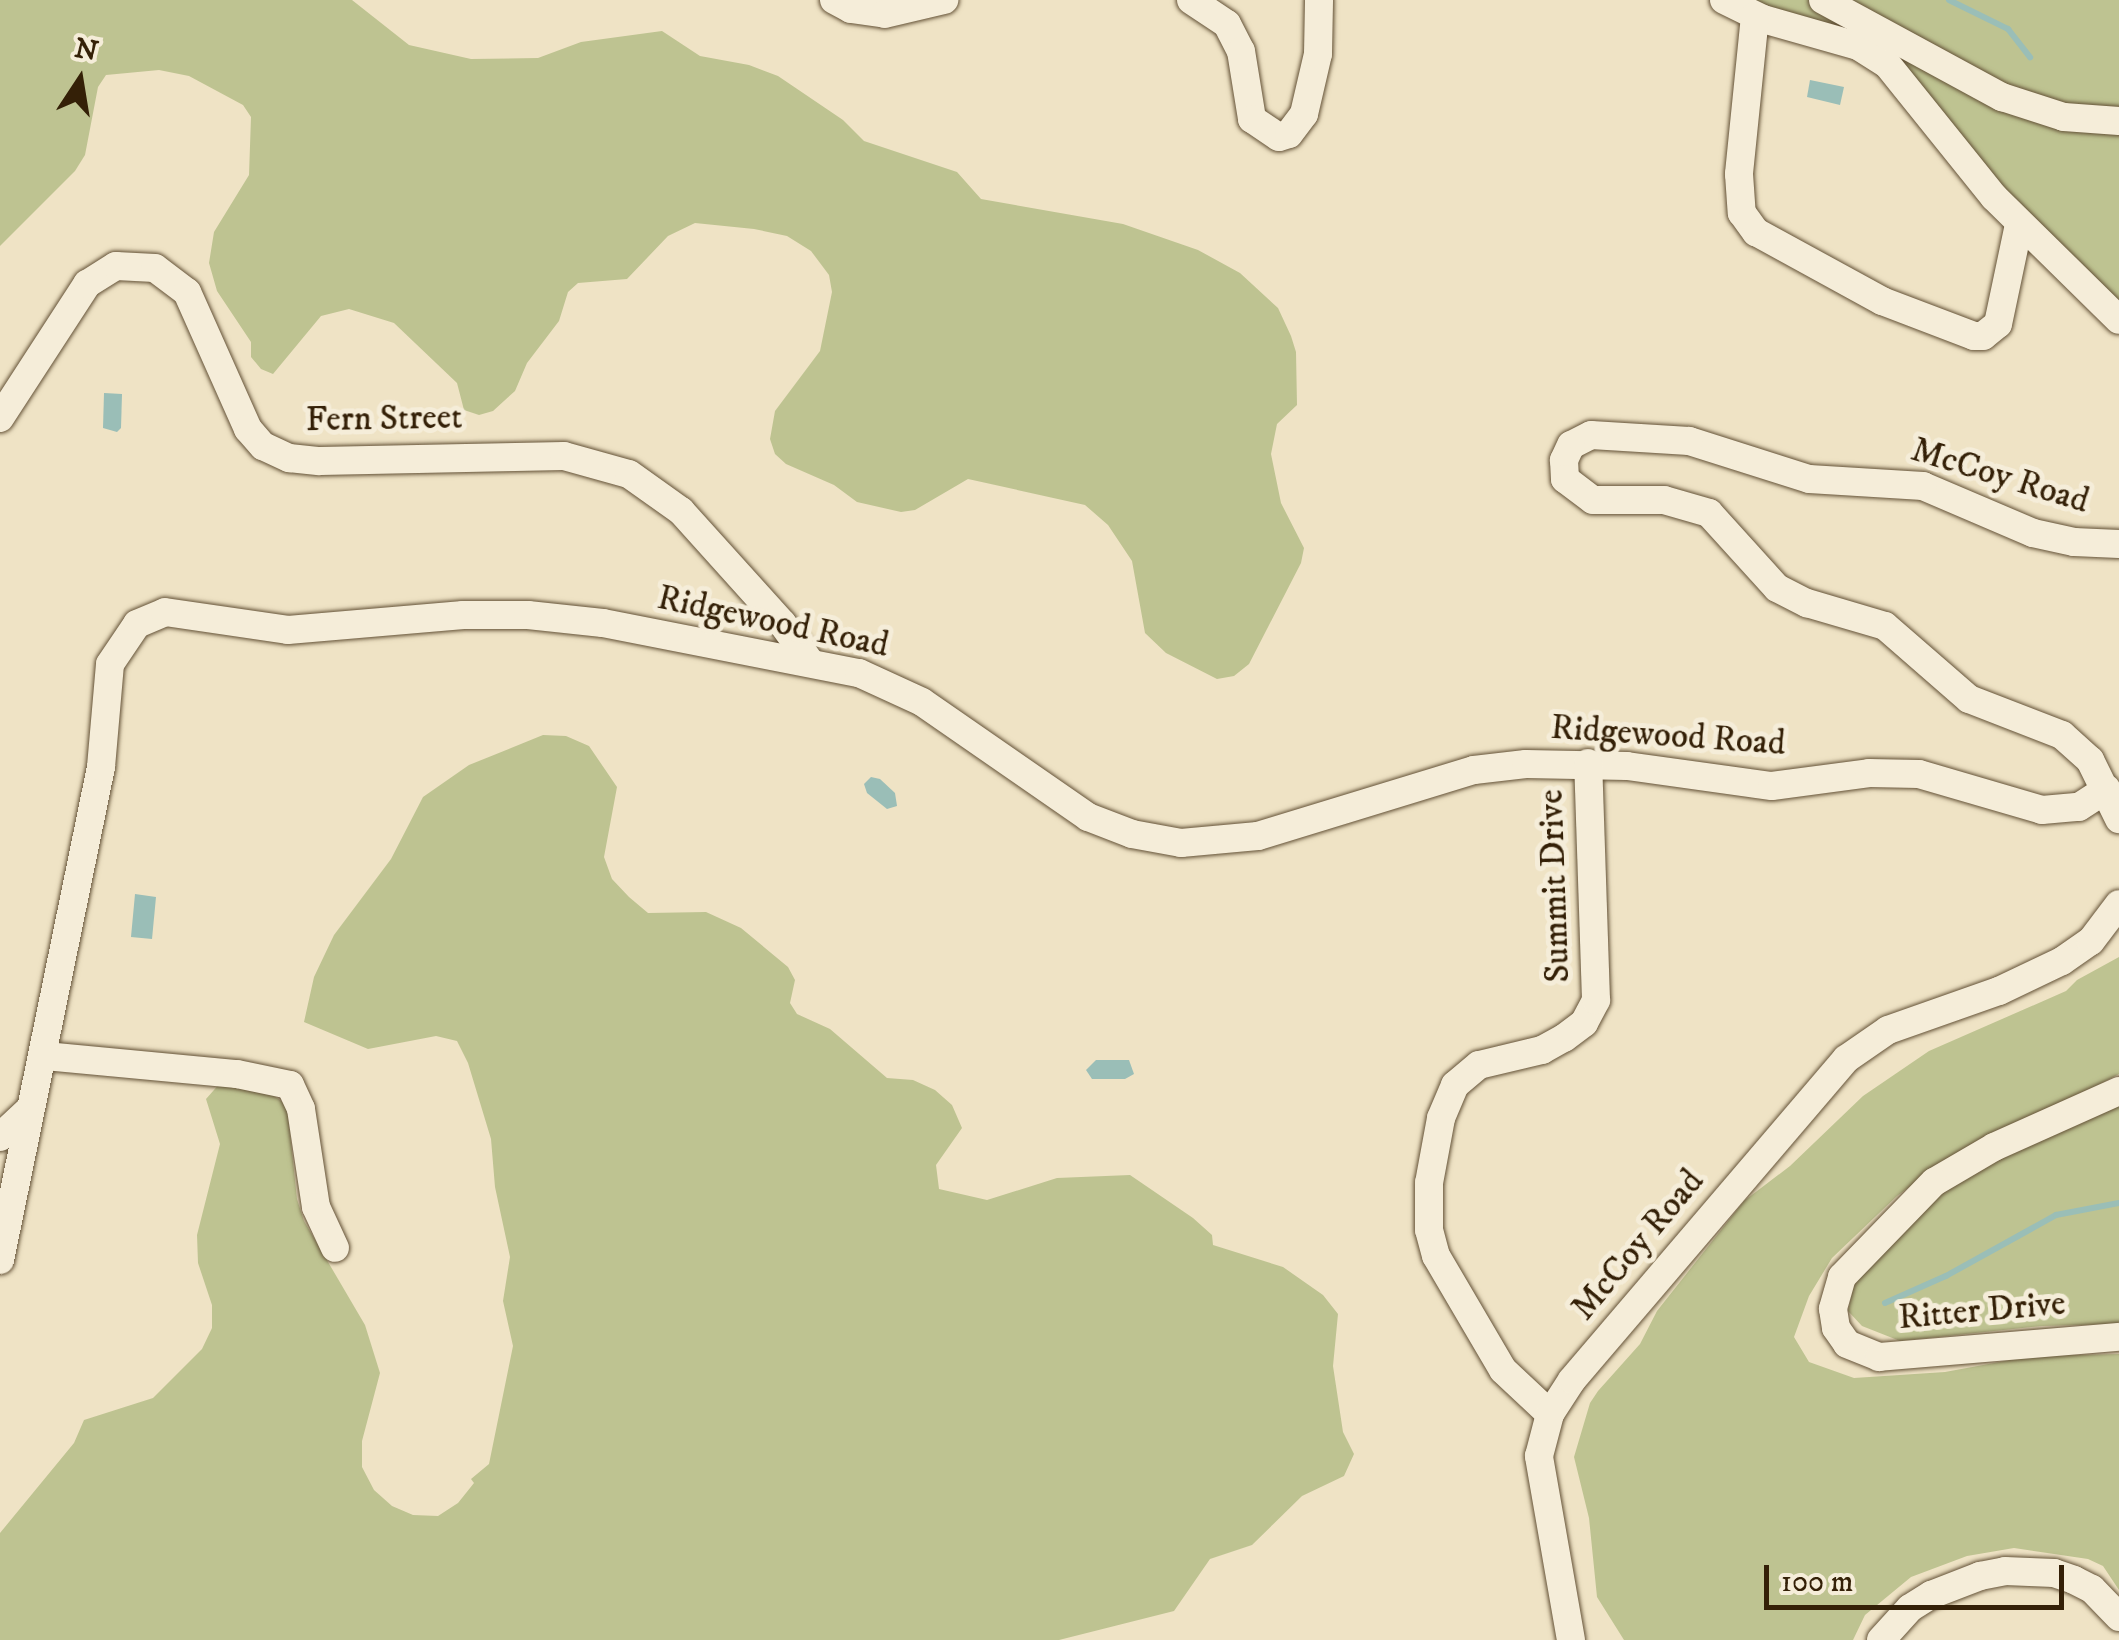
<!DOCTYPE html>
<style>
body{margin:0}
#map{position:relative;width:2119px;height:1640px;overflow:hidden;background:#efe3c5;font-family:"IM FELL DW Pica",serif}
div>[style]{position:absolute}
.green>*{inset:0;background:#bec391}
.water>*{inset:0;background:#9abeb7}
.stream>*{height:6px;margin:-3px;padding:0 3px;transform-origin:3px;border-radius:3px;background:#9abeb7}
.roads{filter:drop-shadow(0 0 2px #635136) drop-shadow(0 0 2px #635136)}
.minor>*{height:28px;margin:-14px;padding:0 14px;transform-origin:14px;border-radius:14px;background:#f5edd9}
span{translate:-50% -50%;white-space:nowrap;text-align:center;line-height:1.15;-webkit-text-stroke:10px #f5edd9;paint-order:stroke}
.street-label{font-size:35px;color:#342007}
.north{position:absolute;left:30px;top:30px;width:100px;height:100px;-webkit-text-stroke:8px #f5edd9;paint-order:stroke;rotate:12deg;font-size:28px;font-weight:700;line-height:40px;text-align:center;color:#342007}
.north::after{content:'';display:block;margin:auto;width:35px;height:45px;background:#342007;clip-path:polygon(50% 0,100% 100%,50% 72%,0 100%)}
.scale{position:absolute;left:1764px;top:1565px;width:300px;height:45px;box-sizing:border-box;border:5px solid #342007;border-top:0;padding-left:12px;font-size:30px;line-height:35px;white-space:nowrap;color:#342007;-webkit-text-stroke:8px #f5edd9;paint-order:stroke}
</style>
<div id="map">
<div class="green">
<i style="clip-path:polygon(0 0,352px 0,409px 45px,471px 59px,538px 58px,581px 42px,662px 31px,700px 56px,749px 65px,778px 76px,843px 120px,864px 141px,957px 172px,981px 199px,1123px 224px,1198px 250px,1240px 273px,1278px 308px,1291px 336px,1296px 352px,1297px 405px,1277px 424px,1271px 454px,1281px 503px,1304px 548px,1301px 563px,1249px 664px,1234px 676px,1217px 679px,1166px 653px,1145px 633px,1132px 561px,1108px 525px,1085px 505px,968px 479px,915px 510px,901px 512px,857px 502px,834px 485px,786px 464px,775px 454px,770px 439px,775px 411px,820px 351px,832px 292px,829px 275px,811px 251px,787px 236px,754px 229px,695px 223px,668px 236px,627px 279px,578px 283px,568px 292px,559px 321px,527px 363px,515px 391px,493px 411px,479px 415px,464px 410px,457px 383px,394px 323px,349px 309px,321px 316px,273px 374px,261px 369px,251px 357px,251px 342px,217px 291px,209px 263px,214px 232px,249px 175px,251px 117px,243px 105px,189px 76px,159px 70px,106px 75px,98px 87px,85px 155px,75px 171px,0 246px)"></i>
<i style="clip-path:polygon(1753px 0,2119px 0,2119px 308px,2021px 212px,1897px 57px)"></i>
<i style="clip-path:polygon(543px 735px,566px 736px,589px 746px,617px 787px,604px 857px,612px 879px,629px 897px,648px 913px,706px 912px,741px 928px,788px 967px,795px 980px,790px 1003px,797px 1014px,830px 1029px,887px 1078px,913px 1080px,935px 1090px,952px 1105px,962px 1128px,936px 1165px,939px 1189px,987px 1200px,1057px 1178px,1130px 1175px,1193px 1218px,1212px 1235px,1213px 1245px,1283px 1267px,1323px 1295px,1338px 1314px,1333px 1366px,1343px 1432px,1354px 1454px,1344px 1476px,1302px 1496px,1252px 1545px,1210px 1559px,1174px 1611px,1059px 1640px,0 1640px,0 1533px,74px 1443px,84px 1420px,153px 1398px,202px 1349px,212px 1328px,212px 1305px,198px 1263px,197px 1235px,220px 1144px,206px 1099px,221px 1082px,267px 1091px,287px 1105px,297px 1199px,304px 1221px,365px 1325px,380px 1373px,362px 1441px,362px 1467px,374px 1490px,392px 1506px,413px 1515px,438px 1516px,458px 1503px,474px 1483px,471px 1479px,489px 1464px,513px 1346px,503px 1301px,510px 1257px,495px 1187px,491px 1139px,468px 1063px,457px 1041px,436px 1036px,368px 1049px,304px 1022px,314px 977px,334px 935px,391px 859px,423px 797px,469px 765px)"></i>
<i style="clip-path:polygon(2119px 957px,2119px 1074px,1923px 1177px,1897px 1196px,1832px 1258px,1809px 1296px,1794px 1337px,1809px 1362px,1854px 1378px,1945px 1372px,2032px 1356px,2119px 1354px,2119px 1590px,2103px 1566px,2088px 1559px,2014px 1548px,1967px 1556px,1911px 1577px,1865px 1615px,1853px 1640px,1624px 1640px,1597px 1597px,1589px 1518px,1574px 1457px,1590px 1403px,1598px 1391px,1640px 1344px,1657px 1311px,1744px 1201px,1790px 1166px,1863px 1096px,1929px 1051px,2066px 991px,2077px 980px)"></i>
<i style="clip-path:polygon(2119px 1104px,2119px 1324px,2042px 1326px,1900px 1341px,1862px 1326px,1848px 1311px,1855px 1279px,1944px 1185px)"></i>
</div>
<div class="water">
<i style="clip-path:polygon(1810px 80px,1844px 87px,1840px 105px,1807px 97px)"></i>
<i style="clip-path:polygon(104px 393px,122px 394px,121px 428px,117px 432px,103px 428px)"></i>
<i style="clip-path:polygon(871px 777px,880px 779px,895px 793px,897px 806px,887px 809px,867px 793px,864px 784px)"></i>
<i style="clip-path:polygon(135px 894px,156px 897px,152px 939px,131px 937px)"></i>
<i style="clip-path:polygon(1096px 1060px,1129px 1060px,1134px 1074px,1125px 1079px,1092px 1079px,1086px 1070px)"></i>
</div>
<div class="stream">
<i style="left:1949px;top:0;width:66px;rotate:26.2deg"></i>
<i style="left:2008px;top:29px;width:36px;rotate:52deg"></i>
<i style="left:1885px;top:1303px;width:67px;rotate:-23.9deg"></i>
<i style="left:1946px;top:1276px;width:126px;rotate:-29deg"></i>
<i style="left:2056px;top:1215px;width:64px;rotate:-10.8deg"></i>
</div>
<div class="roads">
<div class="minor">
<i style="left:834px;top:0;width:19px;rotate:28deg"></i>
<i style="left:851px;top:9px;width:34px;rotate:8deg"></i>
<i style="left:885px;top:14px;width:61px;rotate:-13.3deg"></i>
<i style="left:1191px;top:0;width:43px;rotate:33.7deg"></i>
<i style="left:1227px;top:24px;width:30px;rotate:63deg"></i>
<i style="left:1241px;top:51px;width:69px;rotate:80.8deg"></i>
<i style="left:1252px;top:119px;width:32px;rotate:34deg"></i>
<i style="left:1279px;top:137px;width:10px;rotate:-17deg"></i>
<i style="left:1289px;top:134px;width:25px;rotate:-53deg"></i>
<i style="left:1304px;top:114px;width:62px;rotate:-76.9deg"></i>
<i style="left:1318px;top:54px;width:54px;rotate:-88.9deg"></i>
<i style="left:1724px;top:0;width:43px;rotate:26deg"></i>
<i style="left:1763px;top:19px;width:99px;rotate:15.9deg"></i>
<i style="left:1858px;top:46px;width:34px;rotate:32deg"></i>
<i style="left:1887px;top:64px;width:171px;rotate:51.2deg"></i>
<i style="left:1994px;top:197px;width:175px;rotate:44.5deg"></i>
<i style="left:1823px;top:0;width:204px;rotate:28.5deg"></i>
<i style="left:2002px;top:97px;width:65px;rotate:17.9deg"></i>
<i style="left:2064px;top:117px;width:55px;rotate:4.2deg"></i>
<i style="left:1755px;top:16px;width:159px;rotate:95.8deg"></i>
<i style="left:1739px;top:174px;width:39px;rotate:86deg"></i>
<i style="left:1742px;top:213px;width:24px;rotate:54deg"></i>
<i style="left:1756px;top:232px;width:144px;rotate:28.7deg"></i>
<i style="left:1882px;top:301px;width:98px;rotate:20.8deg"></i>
<i style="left:1974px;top:336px;width:9px"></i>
<i style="left:1983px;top:336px;width:19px;rotate:-39deg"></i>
<i style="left:1998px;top:324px;width:102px;rotate:-78.1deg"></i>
<i style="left:0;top:418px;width:160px;rotate:-57deg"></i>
<i style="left:87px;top:284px;width:34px;rotate:-32deg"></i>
<i style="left:116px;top:266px;width:39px;rotate:3deg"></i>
<i style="left:155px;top:268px;width:40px;rotate:37deg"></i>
<i style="left:187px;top:292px;width:150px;rotate:66deg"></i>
<i style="left:248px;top:429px;width:23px;rotate:49deg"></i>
<i style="left:263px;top:446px;width:29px;rotate:25deg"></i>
<i style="left:289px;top:458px;width:31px;rotate:6deg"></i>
<i style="left:320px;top:461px;width:244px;rotate:-1.2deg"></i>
<i style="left:564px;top:456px;width:67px;rotate:15.5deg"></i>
<i style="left:629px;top:474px;width:64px;rotate:35.4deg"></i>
<i style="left:681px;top:511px;width:151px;rotate:48deg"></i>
<i style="left:782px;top:623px;width:48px;rotate:54.3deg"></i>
<i style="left:2119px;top:544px;width:45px;rotate:-177.5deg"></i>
<i style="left:2074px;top:542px;width:42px;rotate:-167.6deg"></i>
<i style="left:2033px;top:533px;width:120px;rotate:-156.9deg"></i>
<i style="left:1923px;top:486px;width:114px;rotate:-176.5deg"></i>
<i style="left:1809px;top:479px;width:126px;rotate:-162.4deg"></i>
<i style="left:1689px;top:441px;width:98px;rotate:-176.5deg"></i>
<i style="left:1591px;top:435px;width:22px;rotate:153deg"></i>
<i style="left:1571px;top:445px;width:17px;rotate:115deg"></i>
<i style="left:1564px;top:460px;width:19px;rotate:87deg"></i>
<i style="left:1565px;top:479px;width:35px;rotate:37deg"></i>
<i style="left:1593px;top:500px;width:71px"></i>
<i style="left:1664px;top:500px;width:47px;rotate:16.1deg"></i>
<i style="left:1709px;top:513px;width:101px;rotate:47.8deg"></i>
<i style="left:1777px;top:588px;width:34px;rotate:27deg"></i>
<i style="left:1807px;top:603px;width:81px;rotate:16.4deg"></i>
<i style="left:1885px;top:626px;width:111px;rotate:41deg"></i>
<i style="left:1969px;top:699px;width:100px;rotate:21.2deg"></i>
<i style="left:2062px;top:735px;width:38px;rotate:42deg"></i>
<i style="left:2090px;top:760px;width:66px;rotate:63.8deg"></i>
<i style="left:45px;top:1056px;width:193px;rotate:5.4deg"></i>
<i style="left:237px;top:1074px;width:54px;rotate:11.7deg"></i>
<i style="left:290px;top:1085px;width:26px;rotate:65deg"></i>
<i style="left:301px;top:1109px;width:99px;rotate:81.3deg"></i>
<i style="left:316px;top:1207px;width:45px;rotate:65.1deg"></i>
<i style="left:2119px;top:1091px;width:137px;rotate:155.9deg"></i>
<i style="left:1994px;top:1147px;width:69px;rotate:149.7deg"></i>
<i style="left:1934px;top:1182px;width:132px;rotate:134.1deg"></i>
<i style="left:1842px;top:1277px;width:33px;rotate:106deg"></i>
<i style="left:1833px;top:1309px;width:19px;rotate:81deg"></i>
<i style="left:1836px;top:1328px;width:19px;rotate:55deg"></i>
<i style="left:1847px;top:1344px;width:35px;rotate:22deg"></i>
<i style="left:1879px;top:1357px;width:241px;rotate:-4.8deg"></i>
<i style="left:0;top:1137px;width:41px;rotate:-43deg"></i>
<i style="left:0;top:1260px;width:503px;rotate:-78.42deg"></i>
<i style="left:101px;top:767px;width:103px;rotate:-85deg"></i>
<i style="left:110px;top:664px;width:48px;rotate:-56deg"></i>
<i style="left:137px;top:624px;width:30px;rotate:-23deg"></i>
<i style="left:165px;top:612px;width:124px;rotate:8.3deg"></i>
<i style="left:288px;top:630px;width:176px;rotate:-4.9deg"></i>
<i style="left:463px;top:615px;width:65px"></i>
<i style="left:528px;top:615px;width:75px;rotate:6.1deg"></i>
<i style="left:603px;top:623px;width:261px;rotate:11.1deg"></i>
<i style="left:859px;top:673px;width:69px;rotate:24.7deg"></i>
<i style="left:922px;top:702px;width:202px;rotate:34.7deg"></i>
<i style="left:1088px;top:817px;width:47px;rotate:21.1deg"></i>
<i style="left:1132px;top:834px;width:50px;rotate:10.4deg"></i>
<i style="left:1181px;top:843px;width:77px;rotate:-5.2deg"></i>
<i style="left:1258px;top:836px;width:226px;rotate:-17deg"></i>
<i style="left:1474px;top:770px;width:52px;rotate:-6.6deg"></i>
<i style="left:1526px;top:764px;width:101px;rotate:1.1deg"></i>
<i style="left:1627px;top:766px;width:146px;rotate:7.9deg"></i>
<i style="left:1772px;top:786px;width:98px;rotate:-7.6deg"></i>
<i style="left:1869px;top:773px;width:50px;rotate:1.1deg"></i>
<i style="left:1919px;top:774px;width:128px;rotate:16.3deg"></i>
<i style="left:2042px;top:810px;width:37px;rotate:-5deg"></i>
<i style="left:2079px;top:807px;width:33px;rotate:-33deg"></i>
<i style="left:1550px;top:1414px;width:64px;rotate:-136.9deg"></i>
<i style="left:1503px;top:1370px;width:132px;rotate:-120.4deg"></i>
<i style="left:1436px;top:1256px;width:27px;rotate:-105deg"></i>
<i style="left:1429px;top:1230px;width:47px;rotate:-90deg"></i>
<i style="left:1429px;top:1183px;width:66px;rotate:-79.5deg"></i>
<i style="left:1441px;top:1118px;width:36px;rotate:-67deg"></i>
<i style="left:1455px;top:1085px;width:31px;rotate:-40deg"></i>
<i style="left:1479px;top:1065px;width:65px;rotate:-13.4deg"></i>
<i style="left:1542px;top:1050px;width:25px;rotate:-29deg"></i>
<i style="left:1564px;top:1038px;width:25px;rotate:-37deg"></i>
<i style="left:1584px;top:1023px;width:26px;rotate:-62deg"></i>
<i style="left:1596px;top:1000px;width:237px;rotate:-91.9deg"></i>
<i style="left:1571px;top:1640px;width:187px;rotate:-99.9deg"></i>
<i style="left:1539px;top:1456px;width:43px;rotate:-75.3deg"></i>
<i style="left:1550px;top:1414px;width:40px;rotate:-57.1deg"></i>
<i style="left:1572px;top:1380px;width:422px;rotate:-49.5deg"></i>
<i style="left:1846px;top:1059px;width:51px;rotate:-34.6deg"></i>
<i style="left:1888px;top:1030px;width:118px;rotate:-19.4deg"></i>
<i style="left:1999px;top:991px;width:70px;rotate:-25.5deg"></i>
<i style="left:2062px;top:961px;width:35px;rotate:-35deg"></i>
<i style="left:2091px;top:941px;width:46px;rotate:-52.9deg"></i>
<i style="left:1881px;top:1640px;width:43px;rotate:-47.8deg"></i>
<i style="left:1910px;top:1608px;width:25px;rotate:-32deg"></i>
<i style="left:1931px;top:1595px;width:53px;rotate:-21.2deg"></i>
<i style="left:1980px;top:1576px;width:25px;rotate:-11deg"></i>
<i style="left:2005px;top:1571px;width:49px;rotate:2.3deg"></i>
<i style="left:2054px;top:1573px;width:21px;rotate:19deg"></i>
<i style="left:2074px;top:1580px;width:20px;rotate:27deg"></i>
<i style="left:2092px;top:1589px;width:39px;rotate:46deg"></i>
</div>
</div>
<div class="street-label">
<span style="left:384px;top:419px;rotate:-1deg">Fern Street</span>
<span style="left:2000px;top:476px;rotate:17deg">McCoy Road</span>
<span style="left:773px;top:622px;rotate:12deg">Ridgewood Road</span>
<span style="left:1668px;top:736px;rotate:4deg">Ridgewood Road</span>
<span style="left:1555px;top:886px;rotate:-92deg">Summit Drive</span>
<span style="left:1638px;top:1245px;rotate:-50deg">McCoy Road</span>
<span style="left:1982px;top:1311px;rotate:-5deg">Ritter Drive</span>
</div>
<div class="north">N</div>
<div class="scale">100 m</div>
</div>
